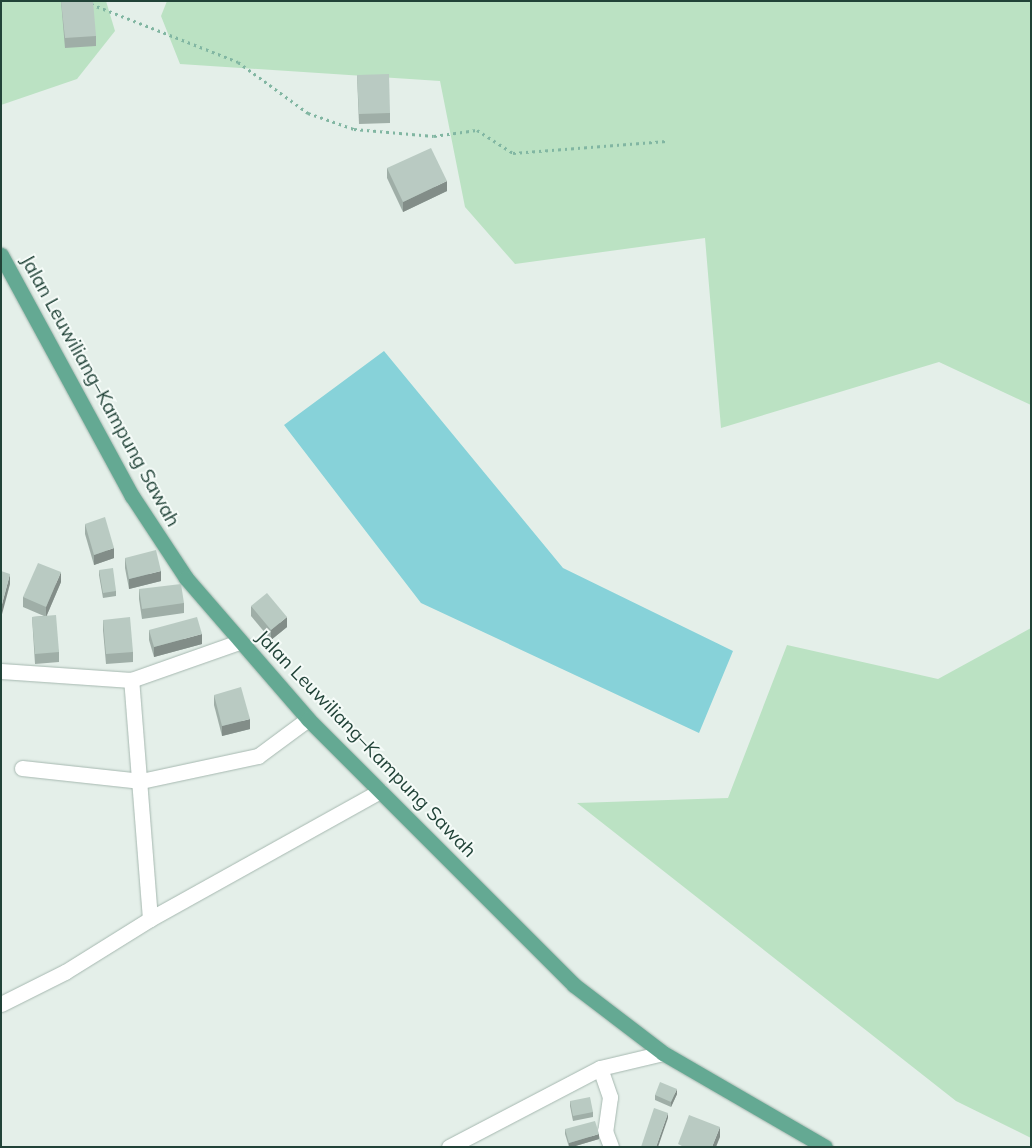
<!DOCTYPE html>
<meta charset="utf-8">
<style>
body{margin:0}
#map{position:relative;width:1032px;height:1148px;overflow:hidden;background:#e4efe9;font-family:Mulish,sans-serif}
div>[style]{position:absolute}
.green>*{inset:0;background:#bbe2c3}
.water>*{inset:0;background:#87d2d9}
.path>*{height:3px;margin-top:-1.5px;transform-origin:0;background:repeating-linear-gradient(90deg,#81b6a2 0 2.5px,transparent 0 6.5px)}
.roads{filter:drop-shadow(0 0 1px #a6b8b0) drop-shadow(0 0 1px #a6b8b0)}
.minor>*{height:15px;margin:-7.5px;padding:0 7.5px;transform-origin:7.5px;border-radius:7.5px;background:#fff}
.major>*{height:15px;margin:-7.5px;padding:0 7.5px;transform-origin:7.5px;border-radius:7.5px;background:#64a993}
.wall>*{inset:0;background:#9faea7}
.shaded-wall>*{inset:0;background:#828d88}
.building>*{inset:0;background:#b9cac2}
span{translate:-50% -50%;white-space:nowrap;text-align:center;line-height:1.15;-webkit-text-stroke:4px #f5fbf8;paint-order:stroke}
.street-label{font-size:19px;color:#214338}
.frame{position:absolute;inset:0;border:2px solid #214338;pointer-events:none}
</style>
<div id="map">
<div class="green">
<i style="clip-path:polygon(1px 1px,106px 1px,115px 31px,77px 79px,1px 105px)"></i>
<i style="clip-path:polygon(167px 1px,1031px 1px,1031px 405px,939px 362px,721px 428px,705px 238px,515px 264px,465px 207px,440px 81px,180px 64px,161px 16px)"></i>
<i style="clip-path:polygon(1031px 628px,1031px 1138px,956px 1101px,577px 803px,728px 798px,787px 645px,938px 679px)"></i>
</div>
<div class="water">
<i style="clip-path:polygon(384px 351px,563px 568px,733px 651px,699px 733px,421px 603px,284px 425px)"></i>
</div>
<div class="path">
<i style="left:91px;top:4px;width:158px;rotate:21.5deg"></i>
<i style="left:238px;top:62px;width:87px;rotate:36.1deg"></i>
<i style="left:308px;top:113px;width:49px;rotate:19.2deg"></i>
<i style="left:354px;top:129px;width:80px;rotate:5deg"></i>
<i style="left:434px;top:136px;width:43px;rotate:-7.9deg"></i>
<i style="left:477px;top:130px;width:43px;rotate:32.6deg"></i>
<i style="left:513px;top:153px;width:154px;rotate:-4.5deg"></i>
</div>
<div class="roads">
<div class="minor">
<i style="left:1px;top:671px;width:130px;rotate:4deg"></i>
<i style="left:22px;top:768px;width:120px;rotate:6.2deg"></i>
<i style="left:141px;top:781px;width:120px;rotate:-12.1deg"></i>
<i style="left:258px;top:756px;width:62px;rotate:-36.5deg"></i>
<i style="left:150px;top:919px;width:263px;rotate:-29.1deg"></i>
<i style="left:1px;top:1004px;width:72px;rotate:-26.6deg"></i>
<i style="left:65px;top:972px;width:100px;rotate:-31.9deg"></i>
<i style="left:150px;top:919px;width:240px;rotate:-94.5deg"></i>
<i style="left:131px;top:680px;width:114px;rotate:-19.4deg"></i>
<i style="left:600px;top:1068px;width:31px;rotate:71deg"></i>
<i style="left:610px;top:1097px;width:34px;rotate:98deg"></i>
<i style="left:605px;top:1131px;width:17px;rotate:69deg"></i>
<i style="left:449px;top:1147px;width:170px;rotate:-27.6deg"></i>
<i style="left:600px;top:1068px;width:65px;rotate:-13.4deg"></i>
</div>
<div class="major">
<i style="left:1px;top:255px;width:274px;rotate:61.5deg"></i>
<i style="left:132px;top:496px;width:98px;rotate:56.6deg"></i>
<i style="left:186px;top:578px;width:186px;rotate:49.1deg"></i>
<i style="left:308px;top:719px;width:376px;rotate:45deg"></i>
<i style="left:574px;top:985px;width:112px;rotate:37.4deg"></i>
<i style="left:663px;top:1053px;width:187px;rotate:30.1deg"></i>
</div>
</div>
<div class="wall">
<i style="clip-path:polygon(61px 1px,96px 36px,96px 46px,65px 48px)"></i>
<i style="clip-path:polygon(357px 75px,390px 113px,390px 123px,359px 124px)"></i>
<i style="clip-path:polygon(387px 168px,447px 191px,403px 212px,387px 178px)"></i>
<i style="clip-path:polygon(85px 524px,114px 558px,94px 565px,85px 534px)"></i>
<i style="clip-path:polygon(125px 558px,161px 581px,129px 589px,125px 568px)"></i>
<i style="clip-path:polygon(99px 570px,116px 591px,116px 596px,103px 598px,99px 575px)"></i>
<i style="clip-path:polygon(61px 582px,47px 615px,59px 652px,59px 662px,35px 664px,32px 617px,44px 616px,23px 607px,23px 597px)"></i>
<i style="clip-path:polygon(139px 589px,184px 603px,184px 613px,142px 619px,139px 599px)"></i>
<i style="clip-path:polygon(251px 606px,287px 627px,271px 640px,251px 616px)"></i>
<i style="clip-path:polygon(103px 620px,133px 652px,133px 662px,106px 664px,103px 630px)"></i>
<i style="clip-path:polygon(149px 630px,202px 644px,154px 657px,149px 640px)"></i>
<i style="clip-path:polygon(214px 695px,250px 729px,222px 736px,214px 705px)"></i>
<i style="clip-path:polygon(677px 1094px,671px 1107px,655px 1100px,655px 1095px)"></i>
<i style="clip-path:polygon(570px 1101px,593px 1112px,593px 1117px,573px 1121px,570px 1106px)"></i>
<i style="clip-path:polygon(565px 1129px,599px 1139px,572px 1147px,569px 1147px,565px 1134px)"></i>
</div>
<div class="shaded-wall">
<i style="clip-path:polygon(447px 181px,447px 191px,403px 212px,403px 202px)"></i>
<i style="clip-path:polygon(114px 548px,114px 558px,94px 565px,94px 555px)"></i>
<i style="clip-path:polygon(161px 571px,161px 581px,129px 589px,129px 579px)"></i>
<i style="clip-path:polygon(61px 572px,61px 582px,46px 617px,46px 607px)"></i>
<i style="clip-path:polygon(10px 574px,10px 584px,1px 618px,1px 608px)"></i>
<i style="clip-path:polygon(287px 617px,287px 627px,271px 640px,271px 630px)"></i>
<i style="clip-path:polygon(202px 634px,202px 644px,154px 657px,154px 647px)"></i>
<i style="clip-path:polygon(250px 719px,250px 729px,222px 736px,222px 726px)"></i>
<i style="clip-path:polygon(677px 1089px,677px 1094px,671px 1107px,671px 1102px)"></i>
<i style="clip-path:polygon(668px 1113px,668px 1118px,658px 1147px,656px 1147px)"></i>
<i style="clip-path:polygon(720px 1127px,720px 1137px,716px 1147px,712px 1147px)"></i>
<i style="clip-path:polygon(599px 1134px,599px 1139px,572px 1147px,569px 1147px,569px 1143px)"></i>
</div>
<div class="building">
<i style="clip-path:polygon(61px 1px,93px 1px,96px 36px,65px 38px)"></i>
<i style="clip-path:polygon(389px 74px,390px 113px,359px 114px,357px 75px)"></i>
<i style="clip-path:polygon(431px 148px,447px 181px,403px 202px,387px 168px)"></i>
<i style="clip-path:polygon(105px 517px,114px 548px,94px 555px,85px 524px)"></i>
<i style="clip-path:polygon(156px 550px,161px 571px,129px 579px,125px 558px)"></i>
<i style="clip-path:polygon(38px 563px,61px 572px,46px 607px,23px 597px)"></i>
<i style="clip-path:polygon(113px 568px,116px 591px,103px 593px,99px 570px)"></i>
<i style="clip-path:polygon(1px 571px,10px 574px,1px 608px)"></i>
<i style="clip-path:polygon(181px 584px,184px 603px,142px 609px,139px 589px)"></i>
<i style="clip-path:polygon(267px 593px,287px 617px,271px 630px,251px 606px)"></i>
<i style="clip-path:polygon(56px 615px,59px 652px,35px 654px,32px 617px)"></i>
<i style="clip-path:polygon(130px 617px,133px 652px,106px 654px,103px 620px)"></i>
<i style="clip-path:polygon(197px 617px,202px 634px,154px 647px,149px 630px)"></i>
<i style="clip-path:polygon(241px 687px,250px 719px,222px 726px,214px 695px)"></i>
<i style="clip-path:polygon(660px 1082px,677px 1089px,671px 1102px,655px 1095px)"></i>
<i style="clip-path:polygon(590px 1097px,593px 1112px,573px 1116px,570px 1101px)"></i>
<i style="clip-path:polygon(654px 1108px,668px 1113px,656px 1147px,641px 1147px)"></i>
<i style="clip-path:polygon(689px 1115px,720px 1127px,712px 1147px,684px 1147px,678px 1144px)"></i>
<i style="clip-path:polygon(595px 1121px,599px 1134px,569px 1143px,565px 1129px)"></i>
</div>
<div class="street-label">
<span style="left:100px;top:391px;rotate:61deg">Jalan Leuwiliang–Kampung Sawah</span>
<span style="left:366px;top:744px;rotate:46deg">Jalan Leuwiliang–Kampung Sawah</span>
</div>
<div class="frame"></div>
</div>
